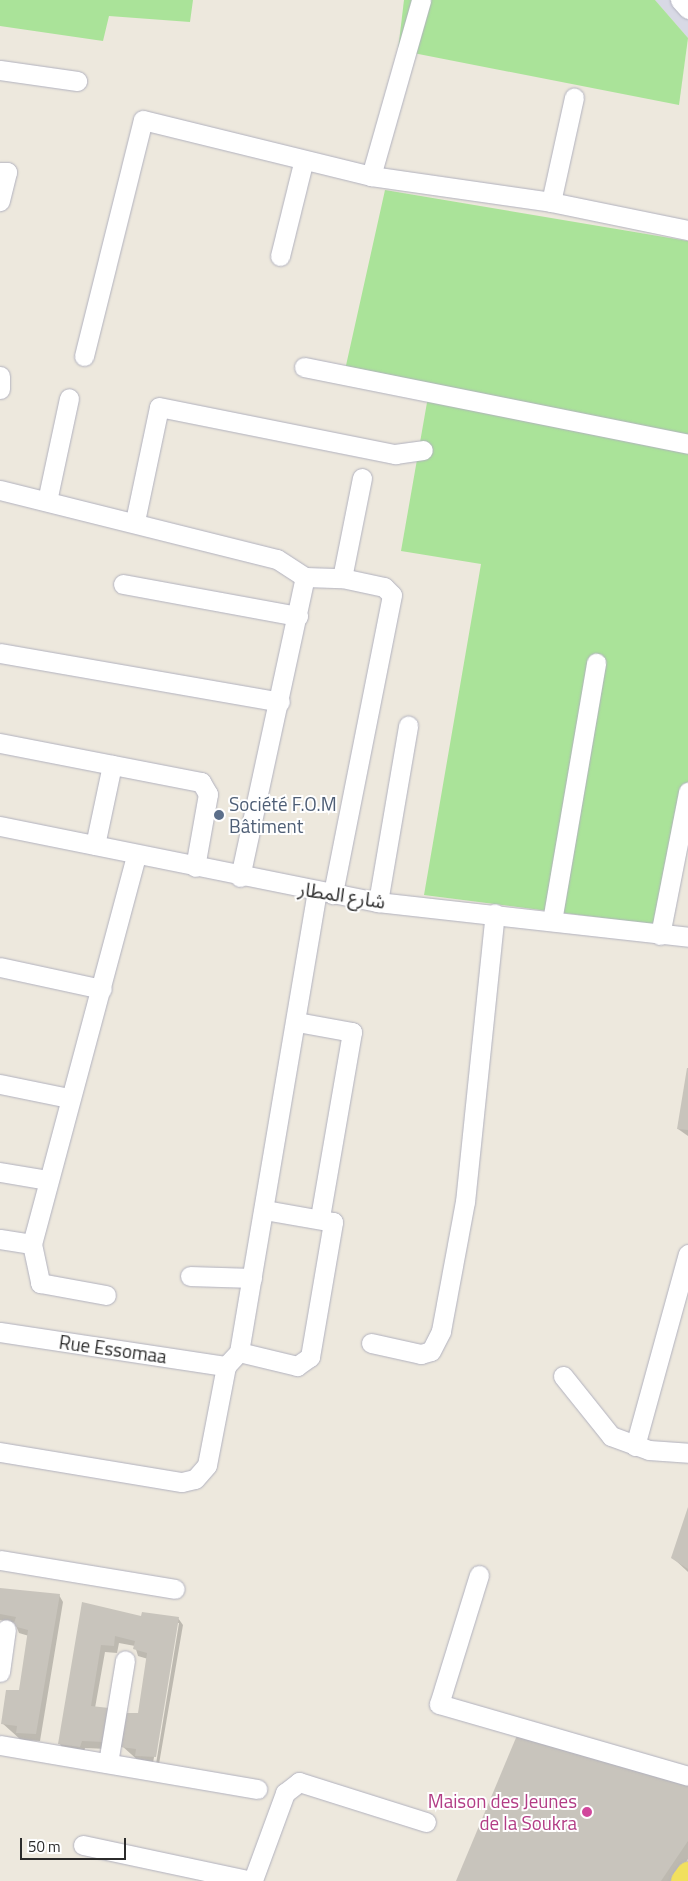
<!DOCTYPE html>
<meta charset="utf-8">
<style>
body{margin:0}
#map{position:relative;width:688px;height:1881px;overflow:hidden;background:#ede8dd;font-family:"Titillium Web","Noto Sans Arabic",sans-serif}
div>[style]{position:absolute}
.airport>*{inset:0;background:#d8d9e5}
.green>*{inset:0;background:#aae399}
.shadow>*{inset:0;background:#0003}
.building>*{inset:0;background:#c8c4bc}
.roads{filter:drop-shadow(0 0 1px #b1b1be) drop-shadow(0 0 1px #b1b1be)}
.minor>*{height:19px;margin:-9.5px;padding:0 9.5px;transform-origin:9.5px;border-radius:9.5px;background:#fff}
.major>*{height:24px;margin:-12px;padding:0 12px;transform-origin:12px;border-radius:12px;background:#f1e05e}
.dots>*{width:14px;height:14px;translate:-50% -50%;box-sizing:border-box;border:2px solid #fff;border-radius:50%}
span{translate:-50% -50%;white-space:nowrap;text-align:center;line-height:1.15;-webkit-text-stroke:4px #fff;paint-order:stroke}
.service-label{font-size:19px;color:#4e5e75}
.left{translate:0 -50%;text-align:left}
.street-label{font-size:19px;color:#2b2b2b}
.hotel-label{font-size:19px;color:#b23c85}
.right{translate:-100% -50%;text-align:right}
.scale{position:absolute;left:20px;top:1838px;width:106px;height:22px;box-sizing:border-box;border:2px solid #2b2b2b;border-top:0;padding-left:6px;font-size:15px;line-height:18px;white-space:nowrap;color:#2b2b2b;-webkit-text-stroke:4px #fff;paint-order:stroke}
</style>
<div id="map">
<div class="airport">
<i style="clip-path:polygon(655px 0,688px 0,688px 38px)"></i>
</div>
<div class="green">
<i style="clip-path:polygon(0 0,193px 0,190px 22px,109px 16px,103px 41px,0 26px)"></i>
<i style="clip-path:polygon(404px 0,655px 0,688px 38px,679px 105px,398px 50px)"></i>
<i style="clip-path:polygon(385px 190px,688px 241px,688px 836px,672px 927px,424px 895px,481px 564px,401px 551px,429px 391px,345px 370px)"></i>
</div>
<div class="shadow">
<i style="clip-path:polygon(688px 1069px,688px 1136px,678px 1129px)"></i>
<i style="clip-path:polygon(688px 1512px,688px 1572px,673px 1558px)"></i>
<i style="clip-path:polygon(0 1590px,59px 1595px,63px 1602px,40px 1741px,21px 1740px,2px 1723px,20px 1691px,29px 1636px,19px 1633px,15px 1623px,0 1620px)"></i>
<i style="clip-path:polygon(evenodd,83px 1603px,142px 1618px,178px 1618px,183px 1625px,159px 1764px,141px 1763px,122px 1746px,139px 1714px,148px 1659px,138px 1656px,135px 1646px,119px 1643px,117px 1653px,105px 1652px,95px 1708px,107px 1749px,85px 1748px,84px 1754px,64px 1751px,60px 1744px,83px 1603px,177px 1623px,179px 1623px,156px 1764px,153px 1763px,177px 1623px)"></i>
<i style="clip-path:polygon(688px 1784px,688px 1859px,673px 1881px,457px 1881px)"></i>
</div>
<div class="building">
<i style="clip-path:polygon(687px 1068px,688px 1068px,688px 1130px,677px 1129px)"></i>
<i style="clip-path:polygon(688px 1507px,688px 1569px,671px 1558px)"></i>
<i style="clip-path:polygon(0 1588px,60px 1594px,36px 1734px,16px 1733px,17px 1726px,1px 1724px,6px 1690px,19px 1690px,28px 1630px,13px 1626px,16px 1617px,0 1614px)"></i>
<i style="clip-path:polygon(82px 1602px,141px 1616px,142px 1612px,179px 1617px,156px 1757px,135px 1756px,136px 1749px,120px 1747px,126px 1713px,138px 1713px,147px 1653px,133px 1649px,135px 1641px,115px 1636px,114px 1646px,101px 1645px,91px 1706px,109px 1708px,104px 1742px,82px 1741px,80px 1747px,58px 1744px)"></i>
<i style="clip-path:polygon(518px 1733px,688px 1782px,688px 1841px,661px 1881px,456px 1881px)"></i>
</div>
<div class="roads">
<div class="minor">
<i style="left:680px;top:0;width:12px;rotate:48deg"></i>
<i style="left:0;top:70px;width:78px;rotate:8.1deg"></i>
<i style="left:0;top:172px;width:7px"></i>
<i style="left:7px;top:172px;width:30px;rotate:104deg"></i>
<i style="left:371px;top:176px;width:183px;rotate:-74.1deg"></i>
<i style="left:551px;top:202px;width:107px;rotate:-77.6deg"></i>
<i style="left:280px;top:256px;width:96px;rotate:-76.1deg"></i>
<i style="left:84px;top:356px;width:243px;rotate:-76deg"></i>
<i style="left:143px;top:120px;width:235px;rotate:13.8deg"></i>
<i style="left:371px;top:176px;width:182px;rotate:8.2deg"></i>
<i style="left:551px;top:202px;width:140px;rotate:11.6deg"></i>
<i style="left:304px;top:367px;width:392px;rotate:11.3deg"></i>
<i style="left:0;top:376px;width:13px;rotate:90deg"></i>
<i style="left:0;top:490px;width:285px;rotate:14deg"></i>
<i style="left:277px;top:559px;width:33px;rotate:33deg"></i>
<i style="left:47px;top:501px;width:105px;rotate:-77.9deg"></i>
<i style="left:135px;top:521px;width:116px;rotate:-78.1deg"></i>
<i style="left:159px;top:407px;width:241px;rotate:11.3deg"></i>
<i style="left:395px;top:454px;width:28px;rotate:-8deg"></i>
<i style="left:305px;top:577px;width:37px;rotate:2deg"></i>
<i style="left:342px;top:578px;width:43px;rotate:12.1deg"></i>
<i style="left:384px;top:587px;width:11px;rotate:45deg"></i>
<i style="left:392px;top:595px;width:305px;rotate:101.2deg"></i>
<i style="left:342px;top:578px;width:102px;rotate:-78.7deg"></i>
<i style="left:123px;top:584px;width:178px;rotate:10.4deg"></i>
<i style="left:0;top:653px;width:284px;rotate:9.9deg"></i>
<i style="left:0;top:743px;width:205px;rotate:11deg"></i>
<i style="left:201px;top:782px;width:14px;rotate:60deg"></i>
<i style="left:208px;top:794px;width:74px;rotate:100.1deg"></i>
<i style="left:0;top:826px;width:386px;rotate:11.4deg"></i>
<i style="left:378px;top:902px;width:312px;rotate:6.4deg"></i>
<i style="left:95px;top:845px;width:82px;rotate:-78deg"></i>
<i style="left:240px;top:877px;width:307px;rotate:-77.8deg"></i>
<i style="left:378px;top:902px;width:179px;rotate:-80.3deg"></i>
<i style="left:552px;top:921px;width:262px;rotate:-80.3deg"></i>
<i style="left:660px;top:935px;width:146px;rotate:-78.9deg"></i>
<i style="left:0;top:967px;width:104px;rotate:12.2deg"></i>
<i style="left:297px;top:1022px;width:56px;rotate:10.3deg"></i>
<i style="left:352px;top:1032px;width:189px;rotate:99.8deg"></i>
<i style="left:0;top:1084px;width:70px;rotate:11.5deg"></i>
<i style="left:0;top:1172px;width:49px;rotate:9.5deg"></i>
<i style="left:0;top:1239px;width:32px;rotate:9deg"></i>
<i style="left:32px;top:1244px;width:403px;rotate:-75deg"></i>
<i style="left:32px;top:1244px;width:40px;rotate:78deg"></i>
<i style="left:40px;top:1283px;width:67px;rotate:10.3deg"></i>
<i style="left:190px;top:1276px;width:62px;rotate:1.8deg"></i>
<i style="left:0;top:1332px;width:229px;rotate:8.6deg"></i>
<i style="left:371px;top:1343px;width:51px;rotate:12.4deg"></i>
<i style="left:421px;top:1354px;width:10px;rotate:-17deg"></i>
<i style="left:431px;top:1351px;width:22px;rotate:-63deg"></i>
<i style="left:441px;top:1331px;width:131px;rotate:-79.5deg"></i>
<i style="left:465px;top:1202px;width:290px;rotate:-84.1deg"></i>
<i style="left:239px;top:1352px;width:60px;rotate:13.6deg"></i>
<i style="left:297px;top:1366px;width:16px;rotate:-35deg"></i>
<i style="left:310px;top:1357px;width:137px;rotate:-80.3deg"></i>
<i style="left:333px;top:1222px;width:70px;rotate:-170.1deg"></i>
<i style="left:563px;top:1376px;width:77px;rotate:51.3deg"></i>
<i style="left:611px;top:1436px;width:40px;rotate:20.2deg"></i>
<i style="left:649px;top:1450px;width:39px;rotate:4deg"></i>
<i style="left:635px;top:1446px;width:199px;rotate:-74.6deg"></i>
<i style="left:0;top:1452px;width:184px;rotate:9.4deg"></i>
<i style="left:182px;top:1482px;width:13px;rotate:-13deg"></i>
<i style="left:195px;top:1479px;width:18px;rotate:-49deg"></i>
<i style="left:207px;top:1465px;width:101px;rotate:-79.1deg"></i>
<i style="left:226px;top:1366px;width:19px;rotate:-47deg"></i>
<i style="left:239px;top:1352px;width:468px;rotate:-80.4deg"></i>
<i style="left:0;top:1560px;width:177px;rotate:9.4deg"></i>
<i style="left:479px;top:1575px;width:135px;rotate:107.2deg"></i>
<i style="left:439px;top:1704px;width:259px;rotate:16.1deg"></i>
<i style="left:0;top:1672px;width:43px;rotate:-82.1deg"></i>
<i style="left:0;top:1745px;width:261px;rotate:9.7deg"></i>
<i style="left:108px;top:1763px;width:104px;rotate:-80.6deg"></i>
<i style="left:83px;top:1845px;width:174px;rotate:12deg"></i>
<i style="left:253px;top:1880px;width:93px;rotate:-69.8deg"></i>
<i style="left:285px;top:1793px;width:18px;rotate:-38deg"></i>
<i style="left:299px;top:1782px;width:133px;rotate:17.5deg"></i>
</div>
<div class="major">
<i style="left:683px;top:1881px;width:9px;rotate:-54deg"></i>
</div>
</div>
<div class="dots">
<i style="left:219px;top:815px;background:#5c6f8a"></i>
<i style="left:587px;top:1812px;background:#d1479c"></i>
</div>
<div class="service-label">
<span class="left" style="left:229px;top:815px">Société F.O.M<br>Bâtiment</span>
</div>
<div class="street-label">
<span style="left:342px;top:895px;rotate:9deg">شارع المطار</span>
<span style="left:113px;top:1349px;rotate:8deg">Rue Essomaa</span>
</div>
<div class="hotel-label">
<span class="right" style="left:577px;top:1812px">Maison des Jeunes<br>de la Soukra</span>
</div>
<div class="scale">50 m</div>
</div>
